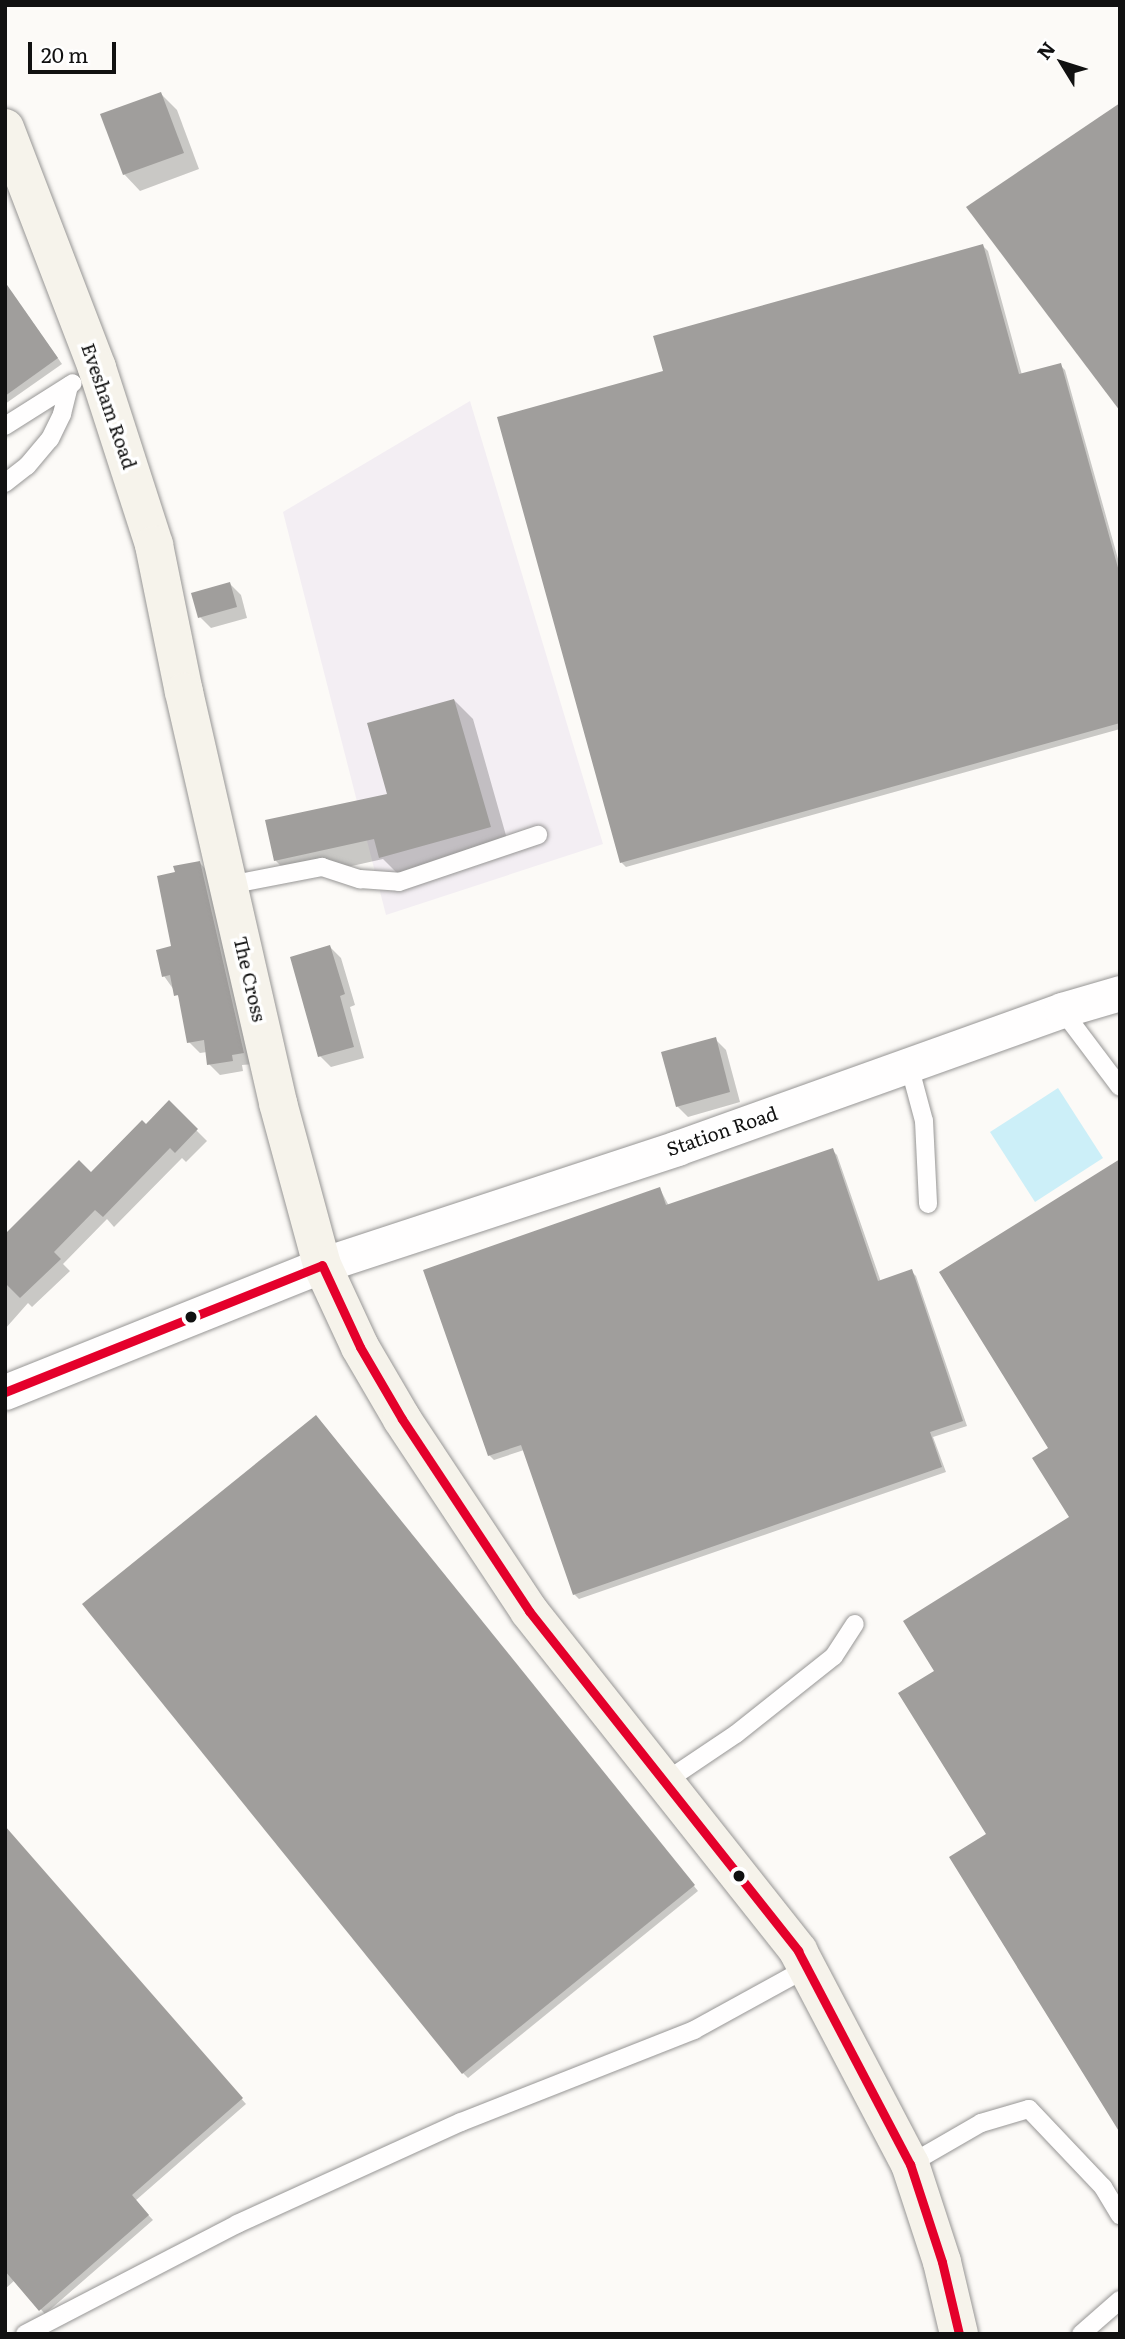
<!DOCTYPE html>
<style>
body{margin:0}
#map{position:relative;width:1125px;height:2339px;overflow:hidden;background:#fcfaf7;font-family:Literata,serif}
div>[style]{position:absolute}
.industrial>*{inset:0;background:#f3eef3}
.water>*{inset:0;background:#cceff8}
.shadow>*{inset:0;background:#0003}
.building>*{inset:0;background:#a09e9c}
.roads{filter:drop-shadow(0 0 2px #979695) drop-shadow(0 0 2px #979695)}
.lane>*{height:18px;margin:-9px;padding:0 9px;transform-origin:9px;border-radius:9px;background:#fffefe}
.street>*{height:35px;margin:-17.5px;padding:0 17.5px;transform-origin:17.5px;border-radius:17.5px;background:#fffefe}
.secondary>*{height:38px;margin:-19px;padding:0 19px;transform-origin:19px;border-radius:19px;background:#f6f3eb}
.bus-1>*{height:9px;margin:-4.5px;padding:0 4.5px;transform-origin:4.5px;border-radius:4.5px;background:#e4002b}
.dots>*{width:19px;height:19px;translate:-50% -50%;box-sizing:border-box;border:4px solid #fff;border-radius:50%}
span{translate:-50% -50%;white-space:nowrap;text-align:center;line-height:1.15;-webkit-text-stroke:7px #fff;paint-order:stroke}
.street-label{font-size:19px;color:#111}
.frame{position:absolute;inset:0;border:7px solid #111;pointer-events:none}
.north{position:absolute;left:1027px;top:28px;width:70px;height:70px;-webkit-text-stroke:5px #fff;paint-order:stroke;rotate:308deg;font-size:19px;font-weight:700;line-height:28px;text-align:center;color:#111}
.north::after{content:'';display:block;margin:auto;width:24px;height:32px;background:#111;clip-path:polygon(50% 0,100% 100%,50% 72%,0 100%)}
.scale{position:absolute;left:28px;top:42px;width:88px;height:32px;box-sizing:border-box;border:4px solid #111;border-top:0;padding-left:9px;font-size:21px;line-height:24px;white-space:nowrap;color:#111;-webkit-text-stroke:5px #fff;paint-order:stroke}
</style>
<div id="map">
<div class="industrial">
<i style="clip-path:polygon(470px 401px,603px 844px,386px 915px,283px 512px)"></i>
</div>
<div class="water">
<i style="clip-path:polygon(1058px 1088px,1103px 1158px,1035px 1202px,990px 1132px)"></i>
</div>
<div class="shadow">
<i style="clip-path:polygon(161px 94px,177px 110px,199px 169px,140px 191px,124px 174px)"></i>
<i style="clip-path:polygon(983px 246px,988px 251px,1022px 375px,1060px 365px,1065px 370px,1120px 566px,1120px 729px,626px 867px,621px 862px)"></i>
<i style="clip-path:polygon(5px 283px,62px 364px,5px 404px)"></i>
<i style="clip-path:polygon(230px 584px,241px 595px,247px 618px,211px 628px,200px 617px)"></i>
<i style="clip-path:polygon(454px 700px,473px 719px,509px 846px,400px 876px,383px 859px,294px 879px,275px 860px,389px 795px)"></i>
<i style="clip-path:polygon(200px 863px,210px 874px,254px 1064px,242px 1065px,243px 1071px,220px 1075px,209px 1064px,207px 1052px,200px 1053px,189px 1042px,181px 1000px,164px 976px,173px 948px,177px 874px)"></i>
<i style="clip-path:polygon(330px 947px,341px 958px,355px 1005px,350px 1007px,364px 1058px,331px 1067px,320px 1056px)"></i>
<i style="clip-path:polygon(715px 1039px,726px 1050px,740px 1102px,688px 1117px,677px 1106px)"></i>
<i style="clip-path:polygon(169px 1103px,207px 1141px,186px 1162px,182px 1158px,114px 1227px,107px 1219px,63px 1264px,70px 1271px,32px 1307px,28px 1303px,5px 1329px,5px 1257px)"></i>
<i style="clip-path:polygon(832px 1150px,837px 1155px,881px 1282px,911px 1271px,916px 1276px,967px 1426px,933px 1437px,946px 1472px,579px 1599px,574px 1594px,524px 1450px,494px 1460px,489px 1455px,660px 1189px,669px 1206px)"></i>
<i style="clip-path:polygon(321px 1422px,698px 1891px,468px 2078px,463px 2073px)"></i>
<i style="clip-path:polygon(5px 1828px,246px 2104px,135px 2201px,153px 2220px,45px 2314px,15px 2280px,5px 2289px)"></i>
</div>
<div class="building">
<i style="clip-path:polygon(161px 92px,184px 153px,123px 175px,100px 114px)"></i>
<i style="clip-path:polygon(1120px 103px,1120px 411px,966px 207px)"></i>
<i style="clip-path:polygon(983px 244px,1019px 374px,1061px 363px,1120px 575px,1120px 723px,620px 863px,497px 417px,663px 371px,653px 336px)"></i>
<i style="clip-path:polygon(5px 282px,58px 358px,5px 396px)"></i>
<i style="clip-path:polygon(230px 582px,237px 607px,198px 618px,191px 593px)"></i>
<i style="clip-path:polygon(454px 699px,491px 827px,379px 858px,374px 839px,274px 861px,265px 820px,387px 794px,367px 723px)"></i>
<i style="clip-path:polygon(200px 861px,244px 1053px,232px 1055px,233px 1061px,207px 1065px,204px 1040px,187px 1043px,178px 995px,174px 996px,170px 975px,162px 977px,156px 950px,171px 946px,157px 876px,175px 872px,173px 866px)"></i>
<i style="clip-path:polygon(330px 945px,345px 994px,340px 996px,354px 1047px,318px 1057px,290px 957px)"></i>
<i style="clip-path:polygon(716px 1037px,730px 1092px,676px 1107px,661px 1052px)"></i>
<i style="clip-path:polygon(169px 1100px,198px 1129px,175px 1153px,170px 1148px,103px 1217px,95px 1210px,54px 1252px,61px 1259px,20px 1298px,5px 1283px,5px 1234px,79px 1160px,91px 1172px,142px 1120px,146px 1124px)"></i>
<i style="clip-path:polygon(833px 1148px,878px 1281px,912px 1269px,963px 1421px,930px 1432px,942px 1467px,573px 1595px,521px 1445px,488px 1456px,423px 1270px,660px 1187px,666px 1205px)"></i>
<i style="clip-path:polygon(1120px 1159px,1120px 2133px,949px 1857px,986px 1834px,898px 1693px,934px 1671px,903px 1621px,1069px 1517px,1032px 1458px,1048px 1448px,939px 1272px)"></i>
<i style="clip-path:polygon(316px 1415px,695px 1885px,462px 2074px,82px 1604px)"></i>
<i style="clip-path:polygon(5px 1826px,243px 2098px,132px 2195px,149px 2215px,39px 2311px,5px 2271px)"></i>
</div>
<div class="roads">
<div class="lane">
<i style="left:5px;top:426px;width:80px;rotate:-32.3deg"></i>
<i style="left:5px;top:483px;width:28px;rotate:-38deg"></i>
<i style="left:27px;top:466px;width:35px;rotate:-50deg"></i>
<i style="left:50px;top:439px;width:28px;rotate:-64deg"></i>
<i style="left:62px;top:414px;width:29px;rotate:-76deg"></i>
<i style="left:229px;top:885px;width:95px;rotate:-11deg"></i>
<i style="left:322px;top:867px;width:40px;rotate:18deg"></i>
<i style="left:360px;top:879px;width:39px;rotate:4deg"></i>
<i style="left:399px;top:882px;width:147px;rotate:-18.7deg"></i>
<i style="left:1062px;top:1010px;width:96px;rotate:53deg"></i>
<i style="left:909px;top:1065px;width:58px;rotate:75deg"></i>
<i style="left:924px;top:1121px;width:83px;rotate:87.2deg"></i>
<i style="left:666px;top:1781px;width:84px;rotate:-33.9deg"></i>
<i style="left:736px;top:1734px;width:125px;rotate:-38.5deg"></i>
<i style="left:834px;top:1656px;width:38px;rotate:-57deg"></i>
<i style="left:910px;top:2164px;width:82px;rotate:-30deg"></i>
<i style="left:981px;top:2123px;width:50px;rotate:-16.3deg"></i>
<i style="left:1029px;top:2109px;width:108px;rotate:46.5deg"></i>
<i style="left:1103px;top:2187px;width:33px;rotate:59deg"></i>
<i style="left:25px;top:2334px;width:239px;rotate:-27.4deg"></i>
<i style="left:237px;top:2224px;width:246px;rotate:-24.5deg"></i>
<i style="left:461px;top:2122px;width:251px;rotate:-21.5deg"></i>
<i style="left:694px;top:2030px;width:129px;rotate:-28.8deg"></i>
<i style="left:1081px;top:2334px;width:52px;rotate:-41.1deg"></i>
</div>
<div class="street">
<i style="left:5px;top:1392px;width:341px;rotate:-21.8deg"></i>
<i style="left:322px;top:1265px;width:374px;rotate:-18.2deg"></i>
<i style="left:677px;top:1148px;width:409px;rotate:-19.7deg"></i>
<i style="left:1062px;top:1010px;width:60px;rotate:-16.3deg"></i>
</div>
<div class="secondary">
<i style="left:5px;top:128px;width:257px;rotate:69deg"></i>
<i style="left:97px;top:368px;width:186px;rotate:72.1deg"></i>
<i style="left:154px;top:545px;width:150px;rotate:78.5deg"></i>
<i style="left:184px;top:692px;width:422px;rotate:77.1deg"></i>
<i style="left:278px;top:1103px;width:168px;rotate:74.8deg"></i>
<i style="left:322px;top:1265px;width:90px;rotate:65.1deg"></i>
<i style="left:360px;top:1347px;width:83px;rotate:59.7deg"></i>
<i style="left:402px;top:1419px;width:230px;rotate:56.5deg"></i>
<i style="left:529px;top:1611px;width:434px;rotate:51.6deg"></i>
<i style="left:798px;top:1951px;width:241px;rotate:62.3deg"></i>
<i style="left:910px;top:2164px;width:103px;rotate:71.9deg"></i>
<i style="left:942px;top:2262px;width:74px;rotate:76.7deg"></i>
</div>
</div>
<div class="bus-1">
<i style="left:322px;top:1265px;width:90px;rotate:65.1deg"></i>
<i style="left:360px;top:1347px;width:83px;rotate:59.7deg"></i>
<i style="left:402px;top:1419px;width:230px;rotate:56.5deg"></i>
<i style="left:529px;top:1611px;width:434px;rotate:51.6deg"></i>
<i style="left:798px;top:1951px;width:241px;rotate:62.3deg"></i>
<i style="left:910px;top:2164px;width:103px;rotate:71.9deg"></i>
<i style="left:942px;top:2262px;width:74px;rotate:76.7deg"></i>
<i style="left:5px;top:1392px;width:341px;rotate:-21.8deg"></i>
</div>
<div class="dots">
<i style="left:191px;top:1317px;background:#111"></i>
<i style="left:739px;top:1876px;background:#111"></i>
</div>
<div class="street-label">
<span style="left:109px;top:406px;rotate:71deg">Evesham Road</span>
<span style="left:250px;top:979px;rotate:77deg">The Cross</span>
<span style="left:722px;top:1131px;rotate:-19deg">Station Road</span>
</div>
<div class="frame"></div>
<div class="north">N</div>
<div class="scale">20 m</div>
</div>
